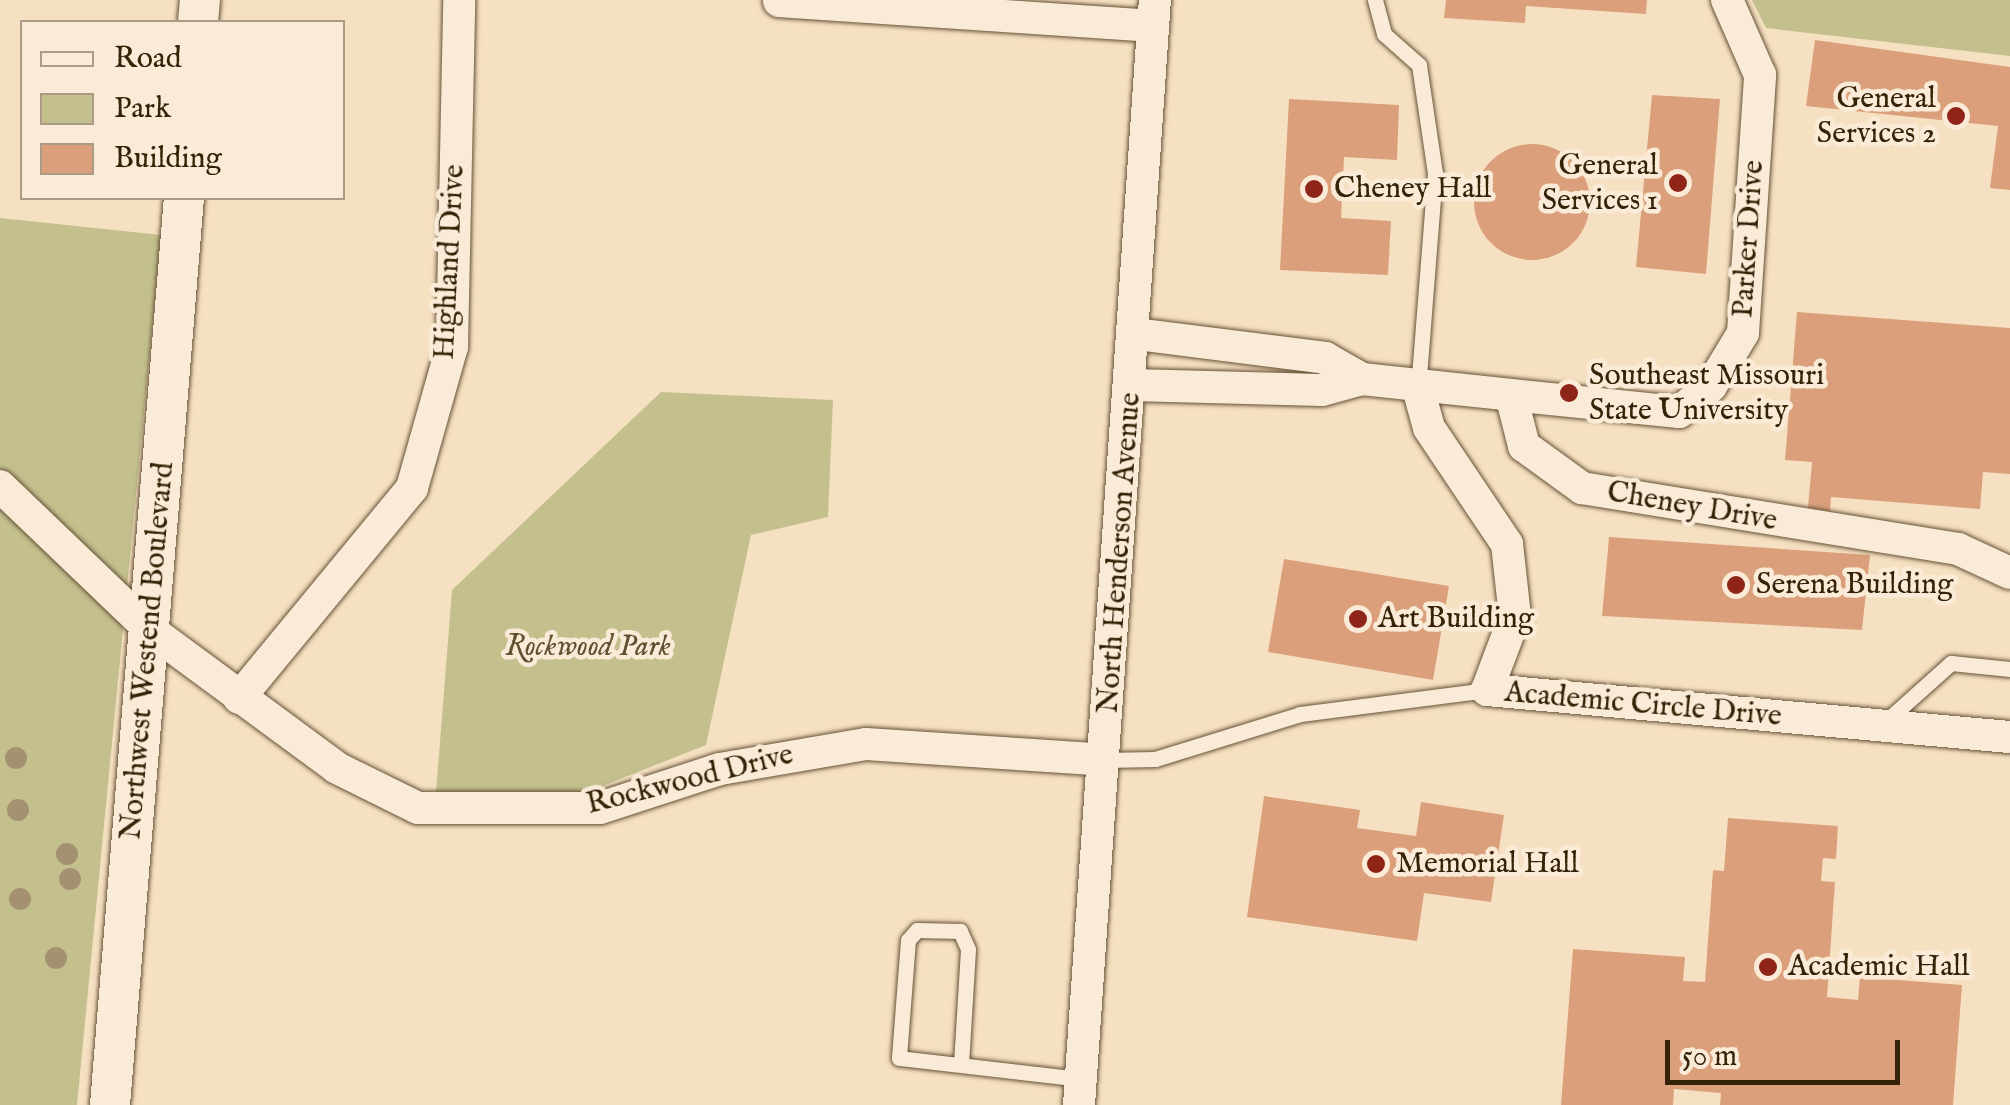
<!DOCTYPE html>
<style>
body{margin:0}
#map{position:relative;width:2010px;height:1105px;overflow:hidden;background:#f6e0c2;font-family:"IM FELL English",serif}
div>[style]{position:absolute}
.green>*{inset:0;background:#c3c08e}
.building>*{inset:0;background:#dba07b}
.round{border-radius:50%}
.roads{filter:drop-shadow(0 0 2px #665236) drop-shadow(0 0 2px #665236)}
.service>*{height:15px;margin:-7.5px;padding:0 7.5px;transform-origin:7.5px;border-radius:7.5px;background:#f9ebd7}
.minor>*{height:32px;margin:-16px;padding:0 16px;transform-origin:16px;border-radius:16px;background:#f9ebd7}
.tertiary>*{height:40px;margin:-20px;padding:0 20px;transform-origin:20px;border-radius:20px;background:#f9ebd7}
.trees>*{width:22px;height:22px;margin:-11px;border-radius:50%;background:#a49172}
.dots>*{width:28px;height:28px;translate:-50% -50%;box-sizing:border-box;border:5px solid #f9ebd7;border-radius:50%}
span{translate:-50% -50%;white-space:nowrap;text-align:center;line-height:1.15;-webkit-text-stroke:9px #f9ebd7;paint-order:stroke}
.poi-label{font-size:30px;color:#362207}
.right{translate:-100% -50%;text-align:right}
.left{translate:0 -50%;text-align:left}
.street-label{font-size:30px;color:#362207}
.park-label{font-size:30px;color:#605130;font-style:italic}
.legend{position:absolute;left:20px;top:20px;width:325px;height:180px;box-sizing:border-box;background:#f9ebd7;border:2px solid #ab9b84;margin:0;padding:12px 18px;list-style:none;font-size:30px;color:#362207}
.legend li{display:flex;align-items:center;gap:20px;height:50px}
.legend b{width:50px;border:2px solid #ab9b84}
.scale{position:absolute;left:1665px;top:1040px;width:235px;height:45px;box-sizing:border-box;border:5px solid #362207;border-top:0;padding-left:12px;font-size:30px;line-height:35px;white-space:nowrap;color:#362207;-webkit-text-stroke:8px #f9ebd7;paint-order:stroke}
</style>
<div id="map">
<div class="green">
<i style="clip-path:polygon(1752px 0,2010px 0,2010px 56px,1766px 28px)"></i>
<i style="clip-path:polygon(0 218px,161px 235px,77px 1105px,0 1105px)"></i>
<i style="clip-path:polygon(661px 392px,833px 400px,828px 517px,751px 535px,706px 745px,585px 793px,436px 792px,452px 590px)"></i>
</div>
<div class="building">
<i style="clip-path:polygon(1446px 0,1647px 0,1646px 14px,1526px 6px,1525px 23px,1444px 18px)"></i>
<i style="clip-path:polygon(1815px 40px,2010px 67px,2010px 190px,1990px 188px,1998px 126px,1806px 106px)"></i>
<i style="clip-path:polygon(1652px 95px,1720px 99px,1706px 274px,1636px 267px)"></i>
<i style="clip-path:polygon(1289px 99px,1399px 105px,1397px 160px,1344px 157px,1341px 218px,1391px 221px,1388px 275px,1280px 270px)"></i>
<i class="round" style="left:1474px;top:144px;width:116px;height:116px"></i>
<i style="clip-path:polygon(1797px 312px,2010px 328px,2010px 474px,1983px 472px,1980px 509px,1831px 497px,1830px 511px,1808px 508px,1812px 462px,1785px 460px)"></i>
<i style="clip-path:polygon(1609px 537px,1870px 555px,1862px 630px,1602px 616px)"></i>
<i style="clip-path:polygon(1284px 559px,1449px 586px,1433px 680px,1268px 652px)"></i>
<i style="clip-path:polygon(1264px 796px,1360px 810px,1357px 828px,1416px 836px,1421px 802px,1504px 815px,1491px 902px,1424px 893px,1417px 941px,1247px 917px)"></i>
<i style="clip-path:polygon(1728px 818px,1838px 826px,1836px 859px,1823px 858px,1821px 881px,1835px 882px,1827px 997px,1858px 1000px,1860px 977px,1962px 985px,1953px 1105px,1720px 1105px,1721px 1093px,1674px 1089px,1673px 1105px,1561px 1105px,1573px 949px,1685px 957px,1683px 981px,1705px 982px,1713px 870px,1724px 871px)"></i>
</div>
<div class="roads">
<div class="service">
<i style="left:1375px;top:0;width:35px;rotate:75deg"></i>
<i style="left:1384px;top:34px;width:47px;rotate:41.5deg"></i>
<i style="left:1419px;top:65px;width:109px;rotate:81.6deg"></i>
<i style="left:1435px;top:173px;width:216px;rotate:94.5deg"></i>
<i style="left:1885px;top:722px;width:89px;rotate:-41.8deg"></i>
<i style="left:1951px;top:663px;width:59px;rotate:5.8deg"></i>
<i style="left:1104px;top:760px;width:51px;rotate:-1.1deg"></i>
<i style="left:1155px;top:759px;width:152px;rotate:-17.2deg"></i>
<i style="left:1300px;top:714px;width:189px;rotate:-7.3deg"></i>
<i style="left:961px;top:1064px;width:115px;rotate:-86.5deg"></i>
<i style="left:968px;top:949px;width:20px;rotate:-114deg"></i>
<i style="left:960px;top:931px;width:43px;rotate:-178.7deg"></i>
<i style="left:917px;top:930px;width:13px;rotate:132deg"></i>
<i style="left:908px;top:940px;width:118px;rotate:94.4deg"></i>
<i style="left:899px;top:1058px;width:183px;rotate:6.6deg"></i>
</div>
<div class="minor">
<i style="left:779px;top:1px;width:375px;rotate:3.8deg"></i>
<i style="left:1136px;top:334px;width:191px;rotate:7.2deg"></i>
<i style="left:1325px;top:358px;width:43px;rotate:29.6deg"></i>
<i style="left:1362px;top:379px;width:150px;rotate:6.1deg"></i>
<i style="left:1511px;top:395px;width:53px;rotate:75.7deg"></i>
<i style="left:1524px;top:446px;width:72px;rotate:35.9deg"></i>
<i style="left:1582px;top:488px;width:381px;rotate:9.2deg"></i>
<i style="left:1958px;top:549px;width:57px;rotate:24.8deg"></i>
<i style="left:1132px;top:385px;width:190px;rotate:1.5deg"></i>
<i style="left:1322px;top:390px;width:41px;rotate:-15.4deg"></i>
<i style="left:1418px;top:388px;width:41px;rotate:74.6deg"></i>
<i style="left:1429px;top:428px;width:140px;rotate:56.1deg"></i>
<i style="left:1507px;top:544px;width:72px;rotate:83.7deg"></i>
<i style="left:1515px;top:616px;width:79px;rotate:110.7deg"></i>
<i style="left:1487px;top:690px;width:525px;rotate:5.14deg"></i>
<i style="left:1511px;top:395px;width:169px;rotate:5.8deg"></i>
<i style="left:1679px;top:412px;width:41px;rotate:-39.1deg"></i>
<i style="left:1711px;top:386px;width:62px;rotate:-58.9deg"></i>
<i style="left:1743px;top:333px;width:259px;rotate:-86.2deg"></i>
<i style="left:1760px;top:75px;width:82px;rotate:-113.7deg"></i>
<i style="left:0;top:486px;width:208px;rotate:43.8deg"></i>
<i style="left:150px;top:630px;width:232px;rotate:36.4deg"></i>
<i style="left:337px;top:768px;width:90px;rotate:26.3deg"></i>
<i style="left:418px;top:808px;width:182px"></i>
<i style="left:600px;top:808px;width:126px;rotate:-18deg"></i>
<i style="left:720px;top:769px;width:148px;rotate:-9.7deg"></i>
<i style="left:866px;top:744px;width:239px;rotate:3.8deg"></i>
<i style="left:239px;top:698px;width:272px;rotate:-50.5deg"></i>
<i style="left:412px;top:488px;width:147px;rotate:-74.2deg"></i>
<i style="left:452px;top:347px;width:347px;rotate:-88.8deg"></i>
<i style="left:1079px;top:1105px;width:1108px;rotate:-86.07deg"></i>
</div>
<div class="tertiary">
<i style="left:198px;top:22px;width:22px;rotate:-85deg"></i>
<i style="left:110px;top:1105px;width:910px;rotate:-85.34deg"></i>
</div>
</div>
<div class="trees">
<i style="left:16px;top:758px"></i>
<i style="left:18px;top:810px"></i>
<i style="left:67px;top:854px"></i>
<i style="left:70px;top:879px"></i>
<i style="left:20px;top:899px"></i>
<i style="left:56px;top:958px"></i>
</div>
<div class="dots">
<i style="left:1956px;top:116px;background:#8f2418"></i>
<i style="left:1678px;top:183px;background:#8f2418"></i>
<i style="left:1314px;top:189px;background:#8f2418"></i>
<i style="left:1569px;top:393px;background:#8f2418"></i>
<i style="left:1736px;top:585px;background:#8f2418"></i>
<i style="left:1358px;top:619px;background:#8f2418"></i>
<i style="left:1376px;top:864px;background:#8f2418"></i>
<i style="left:1768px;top:967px;background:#8f2418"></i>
</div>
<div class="poi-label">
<span class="right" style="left:1936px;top:116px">General<br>Services 2</span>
<span class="right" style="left:1658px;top:183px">General<br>Services 1</span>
<span class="left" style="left:1334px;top:189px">Cheney Hall</span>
<span class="left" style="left:1589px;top:393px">Southeast Missouri<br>State University</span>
<span class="left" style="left:1756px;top:585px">Serena Building</span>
<span class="left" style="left:1378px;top:619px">Art Building</span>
<span class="left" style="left:1396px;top:864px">Memorial Hall</span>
<span class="left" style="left:1788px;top:967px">Academic Hall</span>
</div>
<div class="street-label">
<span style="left:1749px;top:239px;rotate:-86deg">Parker Drive</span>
<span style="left:450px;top:262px;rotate:-87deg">Highland Drive</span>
<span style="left:1692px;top:507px;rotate:10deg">Cheney Drive</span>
<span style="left:1120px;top:553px;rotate:-86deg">North Henderson Avenue</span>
<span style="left:148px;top:651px;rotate:-85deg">Northwest Westend Boulevard</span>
<span style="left:1643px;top:705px;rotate:5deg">Academic Circle Drive</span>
<span style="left:690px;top:780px;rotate:-14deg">Rockwood Drive</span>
</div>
<div class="park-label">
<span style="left:588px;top:647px">Rockwood Park</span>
</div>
<ul class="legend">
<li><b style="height:12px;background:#f9ebd7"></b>Road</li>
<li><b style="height:28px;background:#c3c08e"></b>Park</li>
<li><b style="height:28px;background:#dba07b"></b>Building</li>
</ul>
<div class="scale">50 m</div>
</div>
